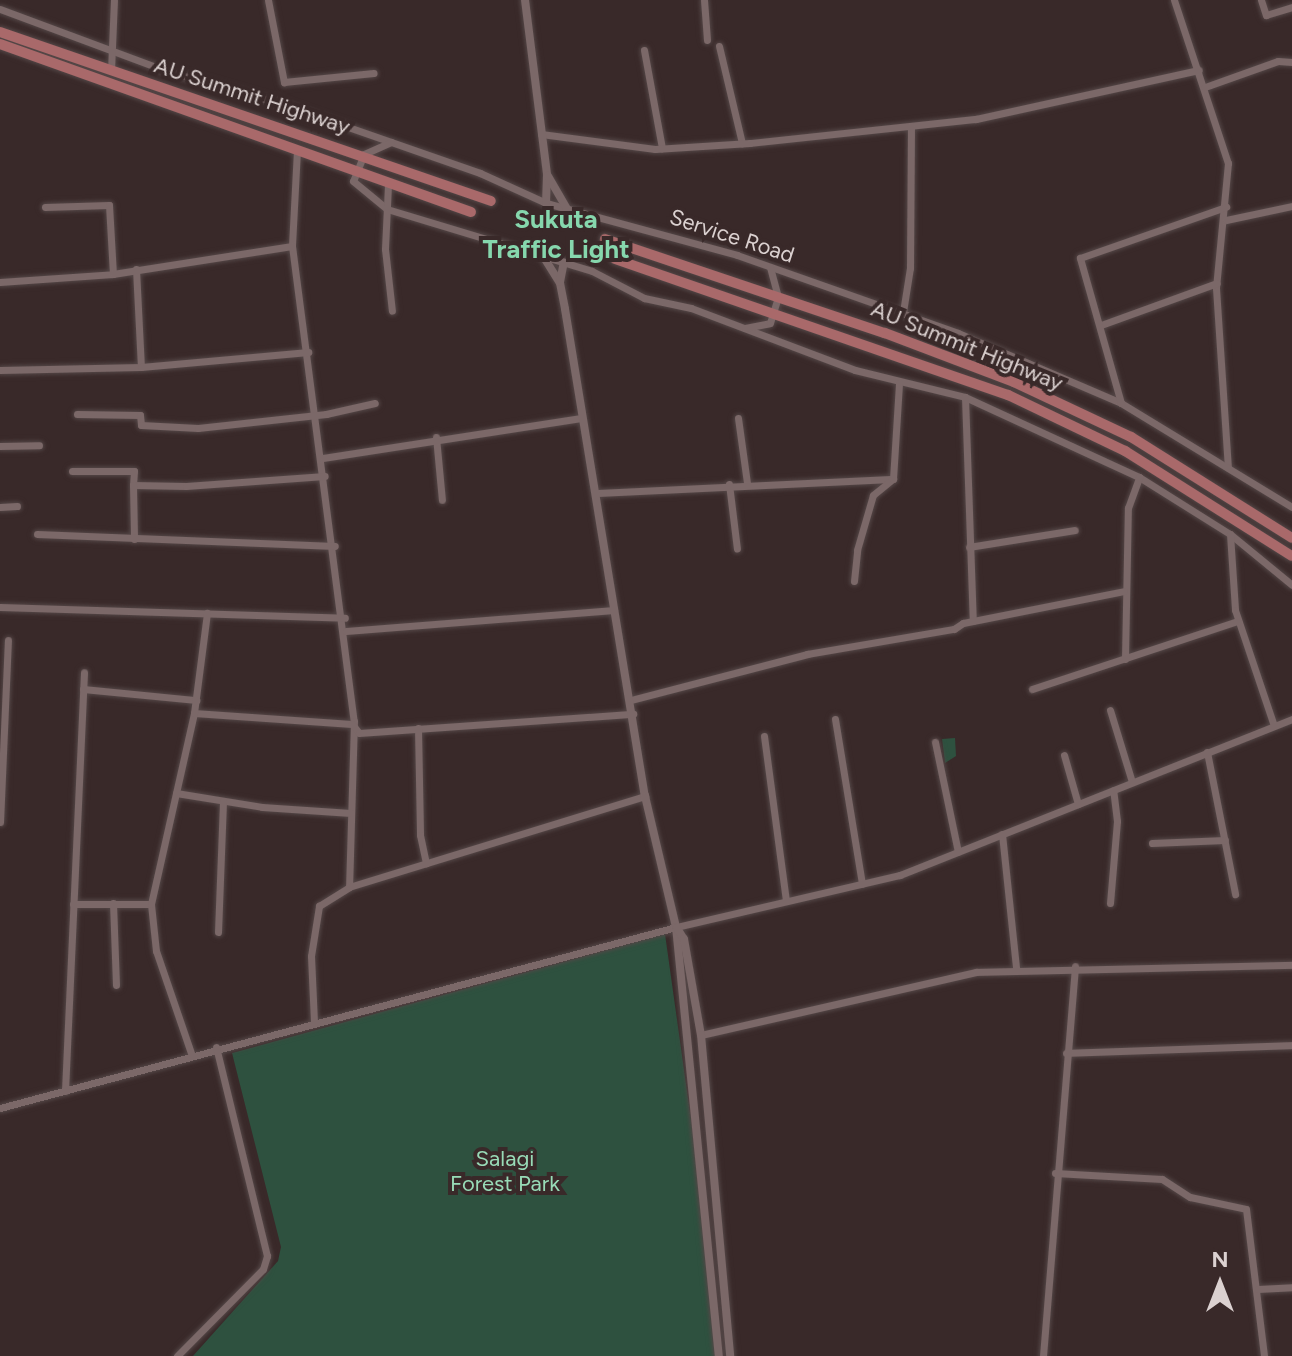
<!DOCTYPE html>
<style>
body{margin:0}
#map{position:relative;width:1292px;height:1356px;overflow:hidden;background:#392929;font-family:Figtree,sans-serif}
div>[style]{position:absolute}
.green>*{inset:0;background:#2e513f}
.roads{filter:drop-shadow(0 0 2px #544747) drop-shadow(0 0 2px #544747)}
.minor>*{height:7px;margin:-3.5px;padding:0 3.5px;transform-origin:3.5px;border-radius:3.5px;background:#7b6868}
.tertiary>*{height:8px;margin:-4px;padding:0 4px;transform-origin:4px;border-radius:4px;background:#7b6868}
.primary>*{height:10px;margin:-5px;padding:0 5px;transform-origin:5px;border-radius:5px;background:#a9696a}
span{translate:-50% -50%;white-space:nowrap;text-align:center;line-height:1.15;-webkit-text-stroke:8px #392929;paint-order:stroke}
.street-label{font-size:22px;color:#dbd1d0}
.park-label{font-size:22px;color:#98dbb7}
.quarter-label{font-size:26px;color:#86d7ad;font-weight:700}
.north{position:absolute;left:1180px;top:1244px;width:80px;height:80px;-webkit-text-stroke:6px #392929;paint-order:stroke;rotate:0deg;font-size:22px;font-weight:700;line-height:32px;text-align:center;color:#dbd1d0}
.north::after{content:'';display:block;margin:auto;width:28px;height:36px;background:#dbd1d0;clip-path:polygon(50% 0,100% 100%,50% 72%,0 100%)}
</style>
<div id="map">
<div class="green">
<i style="clip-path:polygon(955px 738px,956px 756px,945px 763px,942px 739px)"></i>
<i style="clip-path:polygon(665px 934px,702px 1198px,716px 1356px,193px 1356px,278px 1261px,281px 1247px,232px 1053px)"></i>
</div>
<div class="roads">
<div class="minor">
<i style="left:268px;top:0;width:84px;rotate:79deg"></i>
<i style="left:284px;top:82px;width:90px;rotate:-5.7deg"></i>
<i style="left:704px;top:0;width:40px;rotate:85.7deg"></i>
<i style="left:1174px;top:0;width:172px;rotate:71.7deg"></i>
<i style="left:1228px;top:163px;width:126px;rotate:95.5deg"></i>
<i style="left:1216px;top:288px;width:180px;rotate:86.2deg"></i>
<i style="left:1261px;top:0;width:16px;rotate:72deg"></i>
<i style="left:1266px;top:15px;width:27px;rotate:-17deg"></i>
<i style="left:0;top:9px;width:175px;rotate:20.4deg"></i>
<i style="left:164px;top:70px;width:126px;rotate:16.1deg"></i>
<i style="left:285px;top:105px;width:207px;rotate:19.2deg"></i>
<i style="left:480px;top:173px;width:72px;rotate:24.4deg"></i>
<i style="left:546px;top:203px;width:198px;rotate:15.2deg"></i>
<i style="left:737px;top:255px;width:234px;rotate:19.4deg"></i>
<i style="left:958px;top:333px;width:177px;rotate:23.2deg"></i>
<i style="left:1121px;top:403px;width:200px;rotate:31.3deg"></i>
<i style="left:719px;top:46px;width:100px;rotate:76.7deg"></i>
<i style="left:644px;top:50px;width:100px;rotate:79.6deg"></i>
<i style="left:111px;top:71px;width:71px;rotate:-87.6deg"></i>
<i style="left:1205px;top:87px;width:77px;rotate:-19.6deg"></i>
<i style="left:1278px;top:61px;width:14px;rotate:4deg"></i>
<i style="left:541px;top:134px;width:115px;rotate:7.5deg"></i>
<i style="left:655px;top:149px;width:95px;rotate:-3.6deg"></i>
<i style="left:750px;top:143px;width:227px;rotate:-6.1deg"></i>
<i style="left:976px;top:119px;width:228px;rotate:-12.4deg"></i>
<i style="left:391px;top:142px;width:30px;rotate:156deg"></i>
<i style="left:364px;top:154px;width:29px;rotate:112deg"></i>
<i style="left:353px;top:181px;width:44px;rotate:39.5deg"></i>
<i style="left:387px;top:209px;width:214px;rotate:16.8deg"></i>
<i style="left:592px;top:271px;width:59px;rotate:27.4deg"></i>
<i style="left:644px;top:298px;width:48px;rotate:12deg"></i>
<i style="left:691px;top:308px;width:175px;rotate:20.7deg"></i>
<i style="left:855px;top:370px;width:113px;rotate:13.8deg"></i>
<i style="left:965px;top:397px;width:192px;rotate:24.7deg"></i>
<i style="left:1139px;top:477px;width:107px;rotate:32.1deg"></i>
<i style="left:1230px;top:534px;width:80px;rotate:39.4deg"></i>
<i style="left:297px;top:150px;width:96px;rotate:93deg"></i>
<i style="left:292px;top:246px;width:479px;rotate:82.6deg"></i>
<i style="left:354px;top:721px;width:166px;rotate:91.7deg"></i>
<i style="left:388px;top:185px;width:64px;rotate:92.7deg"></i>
<i style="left:385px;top:249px;width:62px;rotate:83.6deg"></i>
<i style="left:45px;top:207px;width:64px;rotate:-1.8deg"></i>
<i style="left:109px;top:205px;width:69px;rotate:86.7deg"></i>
<i style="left:1226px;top:220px;width:67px;rotate:-12deg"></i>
<i style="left:136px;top:269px;width:98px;rotate:87.1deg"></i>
<i style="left:0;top:282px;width:113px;rotate:-4deg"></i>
<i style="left:113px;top:274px;width:181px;rotate:-8.9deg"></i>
<i style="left:903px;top:312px;width:45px;rotate:-81deg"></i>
<i style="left:910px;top:268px;width:142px;rotate:-89.6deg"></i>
<i style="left:1101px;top:325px;width:123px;rotate:-19.9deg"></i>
<i style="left:745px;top:328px;width:25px;rotate:-11deg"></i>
<i style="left:770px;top:323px;width:27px;rotate:-73deg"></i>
<i style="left:778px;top:297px;width:31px;rotate:-105deg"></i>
<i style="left:0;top:370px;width:141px;rotate:-1.2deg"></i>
<i style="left:141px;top:367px;width:168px;rotate:-5.1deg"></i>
<i style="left:965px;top:397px;width:224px;rotate:88deg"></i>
<i style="left:1121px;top:403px;width:151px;rotate:-105.8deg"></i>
<i style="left:1080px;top:258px;width:155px;rotate:-19.3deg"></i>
<i style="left:77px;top:414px;width:63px;rotate:0.9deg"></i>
<i style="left:140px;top:415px;width:10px;rotate:84deg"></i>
<i style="left:141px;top:425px;width:57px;rotate:3deg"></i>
<i style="left:198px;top:428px;width:129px;rotate:-6.2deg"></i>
<i style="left:326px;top:414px;width:50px;rotate:-12.7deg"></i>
<i style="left:738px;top:418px;width:66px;rotate:82.1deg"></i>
<i style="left:436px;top:437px;width:63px;rotate:84.6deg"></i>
<i style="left:0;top:446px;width:39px;rotate:-1deg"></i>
<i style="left:323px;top:458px;width:261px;rotate:-8.8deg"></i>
<i style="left:72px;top:471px;width:62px"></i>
<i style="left:134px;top:471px;width:14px;rotate:94deg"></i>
<i style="left:133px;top:485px;width:53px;rotate:1.1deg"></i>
<i style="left:186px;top:486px;width:139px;rotate:-4.1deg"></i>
<i style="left:729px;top:484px;width:65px;rotate:83deg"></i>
<i style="left:133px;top:485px;width:54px;rotate:88.9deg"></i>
<i style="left:596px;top:493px;width:297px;rotate:-2.7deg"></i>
<i style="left:0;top:507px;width:17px;rotate:-3deg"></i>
<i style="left:37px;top:534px;width:298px;rotate:2.3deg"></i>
<i style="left:1230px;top:534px;width:76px;rotate:86.2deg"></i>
<i style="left:1235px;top:610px;width:122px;rotate:71.4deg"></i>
<i style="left:969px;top:547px;width:107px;rotate:-9.1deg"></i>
<i style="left:854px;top:581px;width:31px;rotate:-84deg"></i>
<i style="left:857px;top:550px;width:57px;rotate:-73.8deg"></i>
<i style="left:873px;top:495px;width:26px;rotate:-39deg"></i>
<i style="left:893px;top:479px;width:96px;rotate:-86.4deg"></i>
<i style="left:0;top:607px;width:345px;rotate:1.8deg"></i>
<i style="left:346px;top:631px;width:269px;rotate:-4.5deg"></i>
<i style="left:1125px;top:659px;width:151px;rotate:-88.9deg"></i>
<i style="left:1128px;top:508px;width:33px;rotate:-70deg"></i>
<i style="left:83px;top:689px;width:114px;rotate:5.6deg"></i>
<i style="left:1032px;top:689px;width:217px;rotate:-18.3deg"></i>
<i style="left:631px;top:700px;width:182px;rotate:-14.6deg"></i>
<i style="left:807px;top:654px;width:149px;rotate:-9.7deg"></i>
<i style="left:954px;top:629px;width:11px;rotate:-34deg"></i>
<i style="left:963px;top:623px;width:164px;rotate:-11.2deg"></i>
<i style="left:1110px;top:710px;width:75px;rotate:73deg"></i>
<i style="left:194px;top:713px;width:158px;rotate:4deg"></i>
<i style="left:352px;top:724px;width:11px;rotate:52deg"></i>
<i style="left:359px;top:733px;width:275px;rotate:-4deg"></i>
<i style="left:835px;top:719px;width:167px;rotate:80.7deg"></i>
<i style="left:418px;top:728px;width:107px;rotate:88.9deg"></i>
<i style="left:420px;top:835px;width:29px;rotate:78deg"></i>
<i style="left:764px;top:736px;width:166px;rotate:82.4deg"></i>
<i style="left:935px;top:742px;width:112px;rotate:78.2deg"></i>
<i style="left:1207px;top:752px;width:145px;rotate:78.8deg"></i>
<i style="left:1064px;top:755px;width:51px;rotate:74.1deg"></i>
<i style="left:176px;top:793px;width:87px;rotate:9.2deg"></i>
<i style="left:262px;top:807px;width:89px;rotate:3.9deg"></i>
<i style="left:0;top:822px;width:182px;rotate:-87.5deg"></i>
<i style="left:1002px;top:834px;width:134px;rotate:84deg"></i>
<i style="left:1152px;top:843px;width:73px;rotate:-2.4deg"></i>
<i style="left:113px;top:903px;width:82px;rotate:87.9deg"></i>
<i style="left:1110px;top:903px;width:82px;rotate:-85.1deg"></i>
<i style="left:1117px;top:821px;width:31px;rotate:-97deg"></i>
<i style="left:73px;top:904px;width:78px"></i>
<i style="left:218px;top:932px;width:131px;rotate:-87.8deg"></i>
<i style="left:314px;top:1022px;width:66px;rotate:-92.6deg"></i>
<i style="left:311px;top:956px;width:51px;rotate:-80.9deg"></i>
<i style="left:319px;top:906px;width:36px;rotate:-32deg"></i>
<i style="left:349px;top:887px;width:310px;rotate:-17.1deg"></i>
<i style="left:701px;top:1035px;width:282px;rotate:-12.9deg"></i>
<i style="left:976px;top:972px;width:316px;rotate:-1.3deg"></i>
<i style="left:1066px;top:1053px;width:226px;rotate:-2deg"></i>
<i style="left:192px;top:1056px;width:111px;rotate:-108.9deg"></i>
<i style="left:156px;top:951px;width:47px;rotate:-96.1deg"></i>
<i style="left:151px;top:904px;width:196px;rotate:-77.3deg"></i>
<i style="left:194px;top:713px;width:101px;rotate:-82.6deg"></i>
<i style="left:65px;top:1091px;width:419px;rotate:-87.4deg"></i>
<i style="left:0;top:1108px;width:700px;rotate:-14.99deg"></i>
<i style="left:676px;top:927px;width:230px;rotate:-13.1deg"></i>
<i style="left:900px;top:875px;width:422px;rotate:-21.7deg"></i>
<i style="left:1055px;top:1173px;width:107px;rotate:3.2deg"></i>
<i style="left:1162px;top:1179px;width:33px;rotate:33deg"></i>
<i style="left:1190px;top:1197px;width:57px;rotate:12.1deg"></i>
<i style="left:1246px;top:1209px;width:148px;rotate:83deg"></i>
<i style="left:1258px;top:1289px;width:34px;rotate:-3deg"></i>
<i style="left:177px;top:1356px;width:122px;rotate:-45.3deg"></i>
<i style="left:263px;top:1269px;width:14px;rotate:-73deg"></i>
<i style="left:267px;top:1256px;width:215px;rotate:-103.7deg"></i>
<i style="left:1043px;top:1356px;width:391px;rotate:-85.3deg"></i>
</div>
<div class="tertiary">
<i style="left:525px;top:0;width:176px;rotate:82.8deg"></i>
<i style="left:547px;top:175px;width:28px;rotate:92deg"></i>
<i style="left:548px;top:176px;width:39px;rotate:60deg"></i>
<i style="left:543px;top:256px;width:32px;rotate:58deg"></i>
<i style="left:560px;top:283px;width:26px;rotate:79deg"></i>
<i style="left:565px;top:309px;width:494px;rotate:80.7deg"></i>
<i style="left:645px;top:796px;width:135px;rotate:76.7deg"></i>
<i style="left:676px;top:927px;width:431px;rotate:84.3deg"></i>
<i style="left:560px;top:282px;width:20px;rotate:-79deg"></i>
<i style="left:677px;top:928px;width:13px;rotate:58deg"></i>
<i style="left:684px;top:939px;width:97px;rotate:80deg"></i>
<i style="left:701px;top:1035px;width:322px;rotate:84.8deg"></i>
</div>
<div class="primary">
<i style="left:0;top:32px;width:519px;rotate:18.99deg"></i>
<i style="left:0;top:44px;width:500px;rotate:19.63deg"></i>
<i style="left:605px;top:239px;width:295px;rotate:18.6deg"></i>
<i style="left:885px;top:333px;width:138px;rotate:20.8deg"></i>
<i style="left:1014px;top:382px;width:129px;rotate:25.2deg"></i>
<i style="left:1131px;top:437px;width:190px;rotate:32.1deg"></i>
<i style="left:615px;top:259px;width:416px;rotate:19.1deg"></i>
<i style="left:1008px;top:395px;width:130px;rotate:25.6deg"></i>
<i style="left:1125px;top:451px;width:197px;rotate:32.2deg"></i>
</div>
</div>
<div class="street-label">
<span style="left:252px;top:96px;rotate:18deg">AU Summit Highway</span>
<span style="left:732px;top:236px;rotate:18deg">Service Road</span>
<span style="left:967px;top:346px;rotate:22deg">AU Summit Highway</span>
</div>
<div class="park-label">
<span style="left:505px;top:1171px">Salagi<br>Forest Park</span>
</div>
<div class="quarter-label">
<span style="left:556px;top:235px">Sukuta<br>Traffic Light</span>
</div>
<div class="north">N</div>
</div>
